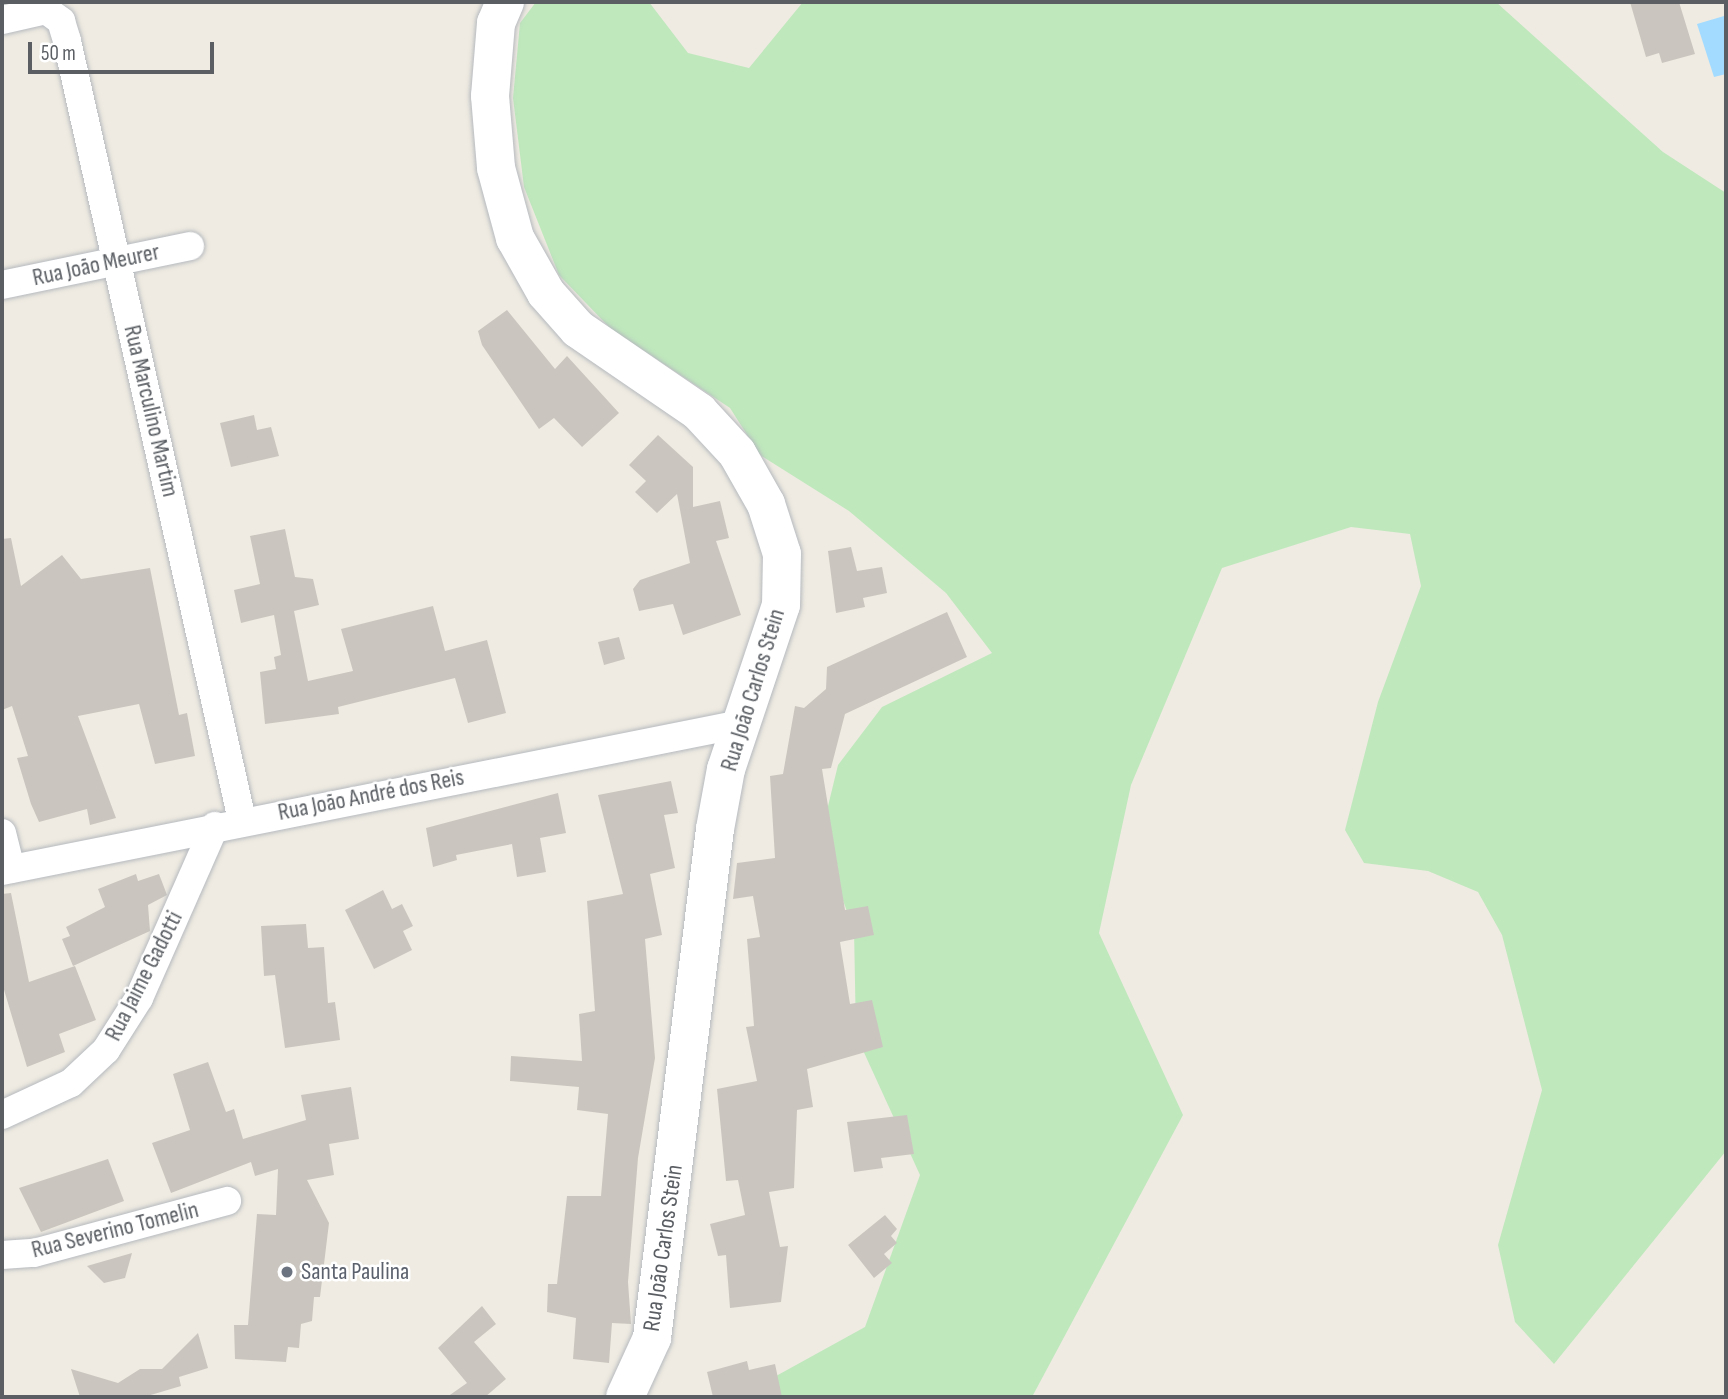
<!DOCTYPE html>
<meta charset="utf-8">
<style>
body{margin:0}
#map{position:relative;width:1728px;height:1399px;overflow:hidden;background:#efebe2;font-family:"Sofia Sans Condensed",sans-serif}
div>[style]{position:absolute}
.green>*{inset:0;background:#bfe8bd}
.water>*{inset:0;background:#a2dbff}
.building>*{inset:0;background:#cac6bf}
.roads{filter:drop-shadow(0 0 2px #b5b9be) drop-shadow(0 0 2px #b5b9be)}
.street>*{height:28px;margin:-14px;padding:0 14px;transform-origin:14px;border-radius:14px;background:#fff}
.secondary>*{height:38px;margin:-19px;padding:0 19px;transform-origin:19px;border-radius:19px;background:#fff}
.dots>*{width:19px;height:19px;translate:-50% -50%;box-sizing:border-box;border:4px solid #fff;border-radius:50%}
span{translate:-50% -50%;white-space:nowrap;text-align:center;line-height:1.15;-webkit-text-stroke:5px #fff;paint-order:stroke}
.street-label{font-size:24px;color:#5b5f64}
.worship-label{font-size:24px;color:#5b616d}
.left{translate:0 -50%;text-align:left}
.frame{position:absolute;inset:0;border:4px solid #5b5f64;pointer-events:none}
.scale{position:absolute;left:28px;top:42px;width:186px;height:32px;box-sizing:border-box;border:4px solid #5b5f64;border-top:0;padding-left:9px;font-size:21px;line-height:24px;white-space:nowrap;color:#5b5f64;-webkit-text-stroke:5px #fff;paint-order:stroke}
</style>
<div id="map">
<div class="green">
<i style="clip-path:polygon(536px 2px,649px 2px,688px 53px,749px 68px,803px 2px,1496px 2px,1663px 152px,1726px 193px,1726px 1151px,1554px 1364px,1515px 1322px,1498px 1245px,1542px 1090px,1502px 935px,1478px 892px,1428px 871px,1364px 863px,1345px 830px,1378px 702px,1421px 586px,1410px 534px,1351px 527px,1222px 568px,1131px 785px,1099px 933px,1183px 1115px,1032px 1397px,738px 1397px,865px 1327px,920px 1175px,856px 1035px,854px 930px,820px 839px,838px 765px,882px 707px,992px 653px,946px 593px,849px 511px,760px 455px,730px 408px,610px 328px,559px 275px,524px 187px,513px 98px,520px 23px)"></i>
</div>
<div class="water">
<i style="clip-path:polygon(1724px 16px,1726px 74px,1714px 77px,1697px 24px)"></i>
</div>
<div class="building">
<i style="clip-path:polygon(1630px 2px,1679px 2px,1695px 54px,1662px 63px,1659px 53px,1646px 57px)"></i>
<i style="clip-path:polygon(507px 310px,555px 369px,567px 356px,619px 413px,582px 447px,554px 418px,539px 429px,482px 345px,478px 331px)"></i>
<i style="clip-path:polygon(254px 415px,257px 430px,271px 427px,279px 456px,231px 467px,220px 423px)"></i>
<i style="clip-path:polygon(658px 435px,693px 467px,693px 507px,720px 501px,729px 538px,716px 541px,741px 615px,683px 635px,673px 604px,639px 611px,633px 589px,640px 580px,690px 563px,677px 494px,657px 513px,635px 492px,646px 481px,629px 465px)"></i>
<i style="clip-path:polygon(285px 529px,295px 577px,313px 579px,319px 605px,294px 611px,308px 681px,353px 671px,341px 629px,433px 606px,445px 651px,487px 640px,506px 713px,468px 723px,455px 678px,338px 707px,339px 714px,265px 724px,260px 672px,276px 669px,274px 657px,281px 655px,274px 615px,241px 623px,234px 590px,260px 584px,250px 536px)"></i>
<i style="clip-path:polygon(11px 538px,21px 586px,62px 555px,81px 579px,150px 568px,179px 715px,187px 713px,195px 756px,155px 764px,139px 704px,78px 716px,116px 818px,90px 825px,87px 809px,39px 822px,31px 804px,17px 758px,28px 756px,12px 706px,2px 710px,2px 539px)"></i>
<i style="clip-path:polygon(851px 547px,857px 571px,882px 567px,887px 593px,863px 598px,865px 607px,836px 613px,828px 551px)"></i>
<i style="clip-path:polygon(947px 612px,967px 657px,845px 714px,831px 768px,822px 769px,845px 910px,868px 906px,874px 935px,840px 942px,850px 1004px,872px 1000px,883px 1047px,807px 1069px,813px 1107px,797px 1110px,794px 1188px,769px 1192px,780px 1247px,788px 1246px,781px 1302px,730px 1308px,726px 1255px,718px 1256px,710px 1224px,745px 1215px,738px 1180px,726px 1181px,717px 1089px,757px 1081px,746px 1027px,754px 1026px,747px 939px,760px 937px,753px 896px,733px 899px,737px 863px,775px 858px,770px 776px,783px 774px,795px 706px,804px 708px,826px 689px,827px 667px)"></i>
<i style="clip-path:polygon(619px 637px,625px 659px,604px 665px,598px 642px)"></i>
<i style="clip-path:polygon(671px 781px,678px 813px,664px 815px,675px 868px,650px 874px,662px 935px,645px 939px,655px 1058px,638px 1158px,628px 1282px,631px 1324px,612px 1323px,609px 1363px,573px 1359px,576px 1318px,547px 1312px,548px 1284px,557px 1284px,567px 1196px,601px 1196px,608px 1114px,577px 1110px,579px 1087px,510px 1081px,511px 1056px,582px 1061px,579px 1014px,595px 1011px,587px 901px,623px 894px,598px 795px)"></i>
<i style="clip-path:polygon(558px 793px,566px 833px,540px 838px,546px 872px,517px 877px,512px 844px,456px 855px,457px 860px,433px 867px,426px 828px)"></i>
<i style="clip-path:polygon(136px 874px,138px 881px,159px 874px,167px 895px,148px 905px,150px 931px,73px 966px,62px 939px,70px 936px,66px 927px,105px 907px,98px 889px)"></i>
<i style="clip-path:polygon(383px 890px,392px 909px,402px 904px,413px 926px,403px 931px,412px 950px,374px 969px,345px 910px)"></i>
<i style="clip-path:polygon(11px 893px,29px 982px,75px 966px,96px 1020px,59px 1034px,65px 1052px,27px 1067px,2px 983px,2px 894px)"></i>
<i style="clip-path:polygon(306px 924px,308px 948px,324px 947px,328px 1003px,335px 1002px,340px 1040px,285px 1048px,275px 975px,264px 976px,261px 926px)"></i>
<i style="clip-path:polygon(208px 1062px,226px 1112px,234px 1109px,243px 1139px,306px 1120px,301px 1095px,351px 1087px,359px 1139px,329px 1144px,334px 1175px,307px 1180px,329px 1223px,320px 1297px,314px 1297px,312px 1321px,301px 1324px,299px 1348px,288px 1347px,286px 1362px,235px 1359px,234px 1325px,248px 1325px,257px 1214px,276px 1215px,278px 1169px,255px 1176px,251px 1162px,171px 1193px,152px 1143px,190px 1130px,173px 1074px)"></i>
<i style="clip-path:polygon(907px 1115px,914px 1154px,881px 1158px,883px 1168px,854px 1172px,847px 1122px)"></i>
<i style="clip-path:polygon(108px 1159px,124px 1201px,41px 1232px,19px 1188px)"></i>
<i style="clip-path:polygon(885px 1215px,897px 1229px,891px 1236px,897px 1243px,884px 1254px,892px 1263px,874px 1278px,848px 1245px)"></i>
<i style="clip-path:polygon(132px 1253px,125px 1278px,104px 1283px,87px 1266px)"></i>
<i style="clip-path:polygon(482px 1306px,496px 1324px,474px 1342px,506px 1379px,485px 1397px,447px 1397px,467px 1383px,438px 1348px)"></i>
<i style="clip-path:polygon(198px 1333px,208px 1368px,179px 1377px,181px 1386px,144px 1397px,80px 1397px,71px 1369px,118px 1383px,140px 1369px,162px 1369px)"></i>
<i style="clip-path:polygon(747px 1361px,749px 1370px,775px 1364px,782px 1397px,713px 1397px,707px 1372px)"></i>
</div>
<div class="roads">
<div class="street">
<i style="left:2px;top:20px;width:45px;rotate:-12.8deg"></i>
<i style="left:46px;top:10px;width:19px;rotate:36deg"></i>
<i style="left:61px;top:21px;width:21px;rotate:73deg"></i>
<i style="left:67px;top:41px;width:798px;rotate:77.34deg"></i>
<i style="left:2px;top:285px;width:192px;rotate:-11.7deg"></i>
<i style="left:2px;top:833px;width:37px;rotate:76deg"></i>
<i style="left:2px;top:871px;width:753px;rotate:-11.25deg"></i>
<i style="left:2px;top:1115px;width:76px;rotate:-24.9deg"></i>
<i style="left:71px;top:1083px;width:48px;rotate:-43.3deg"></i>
<i style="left:106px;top:1050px;width:62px;rotate:-57.6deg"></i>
<i style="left:139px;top:998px;width:188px;rotate:-66.2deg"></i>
<i style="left:2px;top:1255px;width:32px;rotate:-4deg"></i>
<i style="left:34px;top:1253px;width:200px;rotate:-15.1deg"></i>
</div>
<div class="secondary">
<i style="left:505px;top:2px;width:23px;rotate:113deg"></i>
<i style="left:496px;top:23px;width:73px;rotate:94.7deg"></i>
<i style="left:490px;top:96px;width:72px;rotate:85.2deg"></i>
<i style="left:496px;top:168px;width:73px;rotate:74.8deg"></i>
<i style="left:515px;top:238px;width:63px;rotate:60.6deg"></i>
<i style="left:546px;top:293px;width:48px;rotate:48.4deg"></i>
<i style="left:578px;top:329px;width:147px;rotate:34.4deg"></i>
<i style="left:699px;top:412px;width:56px;rotate:47.2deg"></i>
<i style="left:737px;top:453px;width:59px;rotate:60.4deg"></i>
<i style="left:766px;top:504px;width:52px;rotate:72.3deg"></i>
<i style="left:782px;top:554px;width:51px;rotate:91.1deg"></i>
<i style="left:781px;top:605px;width:173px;rotate:108.5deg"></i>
<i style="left:726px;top:769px;width:61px;rotate:100.4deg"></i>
<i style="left:715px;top:829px;width:513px;rotate:97.06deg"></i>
<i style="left:652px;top:1338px;width:65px;rotate:114.6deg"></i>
</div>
</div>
<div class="dots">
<i style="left:287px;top:1272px;background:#6b7280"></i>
</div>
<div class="street-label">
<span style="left:96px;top:265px;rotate:-12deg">Rua João Meurer</span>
<span style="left:151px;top:411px;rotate:77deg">Rua Marculino Martim</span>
<span style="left:753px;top:690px;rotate:-73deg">Rua João Carlos Stein</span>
<span style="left:371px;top:795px;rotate:-11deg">Rua João André dos Reis</span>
<span style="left:144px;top:976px;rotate:-63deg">Rua Jaime Gadotti</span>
<span style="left:115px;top:1230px;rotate:-14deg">Rua Severino Tomelin</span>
<span style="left:663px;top:1248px;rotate:-82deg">Rua João Carlos Stein</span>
</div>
<div class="worship-label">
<span class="left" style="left:301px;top:1272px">Santa Paulina</span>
</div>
<div class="frame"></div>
<div class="scale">50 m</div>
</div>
